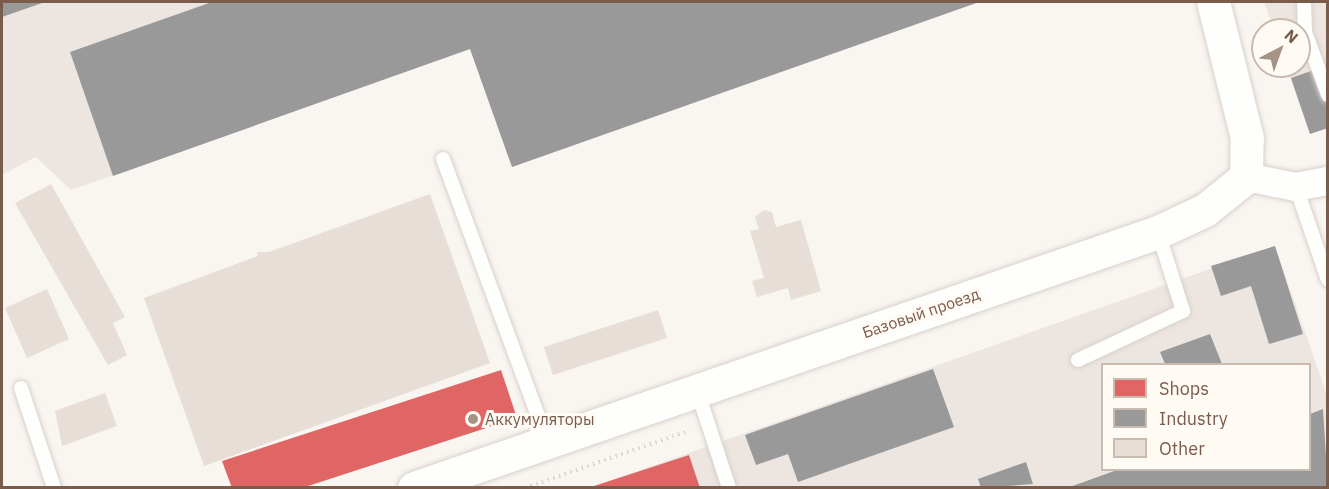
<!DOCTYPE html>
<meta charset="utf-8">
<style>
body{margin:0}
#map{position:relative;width:1329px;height:489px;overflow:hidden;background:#f9f5f0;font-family:"IBM Plex Sans",sans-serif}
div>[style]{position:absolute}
.industrial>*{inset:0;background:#ede5e0}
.shops>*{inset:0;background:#e06666}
.industry>*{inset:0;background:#999}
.building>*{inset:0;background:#e6ded7}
.path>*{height:4px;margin-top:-2px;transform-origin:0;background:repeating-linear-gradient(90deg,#dcd5d0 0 1.5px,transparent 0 6px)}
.roads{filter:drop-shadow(0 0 2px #d7d1cb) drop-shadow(0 0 2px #d7d1cb)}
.service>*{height:14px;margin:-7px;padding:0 7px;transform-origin:7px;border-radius:7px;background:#fefefd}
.minor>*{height:28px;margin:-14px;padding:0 14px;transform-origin:14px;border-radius:14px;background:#fefefd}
.tertiary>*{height:33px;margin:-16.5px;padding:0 16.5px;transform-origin:16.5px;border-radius:16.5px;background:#fefefd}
.dots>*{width:16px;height:16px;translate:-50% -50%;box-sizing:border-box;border:3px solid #fffaf3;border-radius:50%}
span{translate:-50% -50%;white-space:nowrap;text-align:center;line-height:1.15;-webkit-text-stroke:6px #fffaf3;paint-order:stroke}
.street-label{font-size:16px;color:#7a5c4d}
.poi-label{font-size:16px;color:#7a5c4d}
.left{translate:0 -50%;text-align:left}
.frame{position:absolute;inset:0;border:3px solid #7a5c4d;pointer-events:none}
.legend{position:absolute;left:1101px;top:363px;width:210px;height:108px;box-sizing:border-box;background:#fffaf3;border:2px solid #cabbb1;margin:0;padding:8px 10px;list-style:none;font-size:18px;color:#7a5c4d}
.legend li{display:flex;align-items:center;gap:12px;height:30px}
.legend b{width:30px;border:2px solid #cabbb1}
.north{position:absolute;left:1251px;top:18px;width:60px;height:60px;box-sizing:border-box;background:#fffaf3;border:2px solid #cabbb1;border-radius:50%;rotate:41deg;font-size:16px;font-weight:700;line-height:24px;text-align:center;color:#7a5c4d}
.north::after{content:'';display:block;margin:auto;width:21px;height:27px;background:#a69286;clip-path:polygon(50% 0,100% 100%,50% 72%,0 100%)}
</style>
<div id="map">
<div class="industrial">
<i style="clip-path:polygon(2px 2px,980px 2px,512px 167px,470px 49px,71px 190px,36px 157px,2px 175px)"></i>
<i style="clip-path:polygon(1264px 2px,1327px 2px,1327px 128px,1310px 134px,1286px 66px,1299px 66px,1299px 30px,1274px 30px)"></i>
<i style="clip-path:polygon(evenodd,1275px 246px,1327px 395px,1327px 487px,590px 488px,1275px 246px,1102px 364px,1310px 364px,1310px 470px,1102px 470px,1102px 364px)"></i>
</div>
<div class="shops">
<i style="clip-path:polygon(501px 370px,517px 418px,302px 488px,232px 488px,222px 461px)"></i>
<i style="clip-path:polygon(689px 455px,700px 488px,591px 488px,591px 487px)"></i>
</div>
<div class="industry">
<i style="clip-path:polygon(2px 2px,45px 2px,2px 17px)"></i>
<i style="clip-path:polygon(212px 2px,979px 2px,512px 167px,470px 49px,113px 176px,70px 52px)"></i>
<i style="clip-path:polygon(1328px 65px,1328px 128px,1310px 134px,1291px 78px)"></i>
<i style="clip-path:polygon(1275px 246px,1303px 334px,1269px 344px,1251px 286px,1221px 296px,1211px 266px)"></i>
<i style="clip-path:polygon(1210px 334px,1222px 364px,1165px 364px,1160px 352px)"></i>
<i style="clip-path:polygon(933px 369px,954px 427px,798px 482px,788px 454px,756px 465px,745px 435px)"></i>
<i style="clip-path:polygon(1323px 409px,1328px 488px,1067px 488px,1117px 470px,1310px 470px,1310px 414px)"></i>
<i style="clip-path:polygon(1026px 462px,1033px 484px,981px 488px,978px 479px)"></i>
</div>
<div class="building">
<i style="clip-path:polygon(51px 184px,125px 317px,113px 323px,127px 355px,108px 365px,15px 203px)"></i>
<i style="clip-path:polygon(430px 194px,490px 363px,204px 466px,144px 298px,258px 256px,257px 252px,269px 252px)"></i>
<i style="clip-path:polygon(764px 210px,772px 212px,776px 227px,801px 220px,821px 291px,791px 300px,788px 288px,757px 297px,752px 281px,764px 278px,750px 231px,759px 229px,755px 217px)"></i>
<i style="clip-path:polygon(47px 289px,69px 339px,27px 358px,5px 308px)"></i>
<i style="clip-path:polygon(658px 310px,667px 338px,553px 375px,544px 347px)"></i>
<i style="clip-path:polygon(105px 393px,117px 426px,62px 446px,55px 411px)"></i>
</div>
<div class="path">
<i style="left:525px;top:488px;width:173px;rotate:-19.3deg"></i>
</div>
<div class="roads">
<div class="service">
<i style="left:1304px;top:2px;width:30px;rotate:88deg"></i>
<i style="left:1305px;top:32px;width:67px;rotate:69.9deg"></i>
<i style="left:443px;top:159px;width:303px;rotate:69.7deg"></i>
<i style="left:1296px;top:187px;width:98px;rotate:71deg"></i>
<i style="left:1078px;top:360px;width:116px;rotate:-25deg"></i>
<i style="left:1183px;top:311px;width:83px;rotate:-107.6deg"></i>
<i style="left:21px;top:388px;width:105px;rotate:71.7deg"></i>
<i style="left:697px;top:390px;width:103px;rotate:71.9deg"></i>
</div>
<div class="minor">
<i style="left:1246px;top:177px;width:51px;rotate:11.3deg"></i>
<i style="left:1296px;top:187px;width:33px;rotate:-11deg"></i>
</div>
<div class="tertiary">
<i style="left:414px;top:488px;width:787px;rotate:-18.99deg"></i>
<i style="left:1158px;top:232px;width:52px;rotate:-25.1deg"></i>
<i style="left:1205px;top:210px;width:53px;rotate:-38.8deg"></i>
<i style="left:1246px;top:177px;width:39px;rotate:-89deg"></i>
<i style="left:1247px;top:138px;width:140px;rotate:-104deg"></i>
</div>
</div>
<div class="dots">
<i style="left:473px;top:419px;background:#a69286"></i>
</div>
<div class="street-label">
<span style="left:921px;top:313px;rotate:-19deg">Базовый проезд</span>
</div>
<div class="poi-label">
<span class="left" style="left:485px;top:419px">Аккумуляторы</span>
</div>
<div class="frame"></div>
<ul class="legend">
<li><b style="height:16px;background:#e06666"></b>Shops</li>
<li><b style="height:16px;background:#999"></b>Industry</li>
<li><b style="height:16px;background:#e6ded7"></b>Other</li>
</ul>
<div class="north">N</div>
</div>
